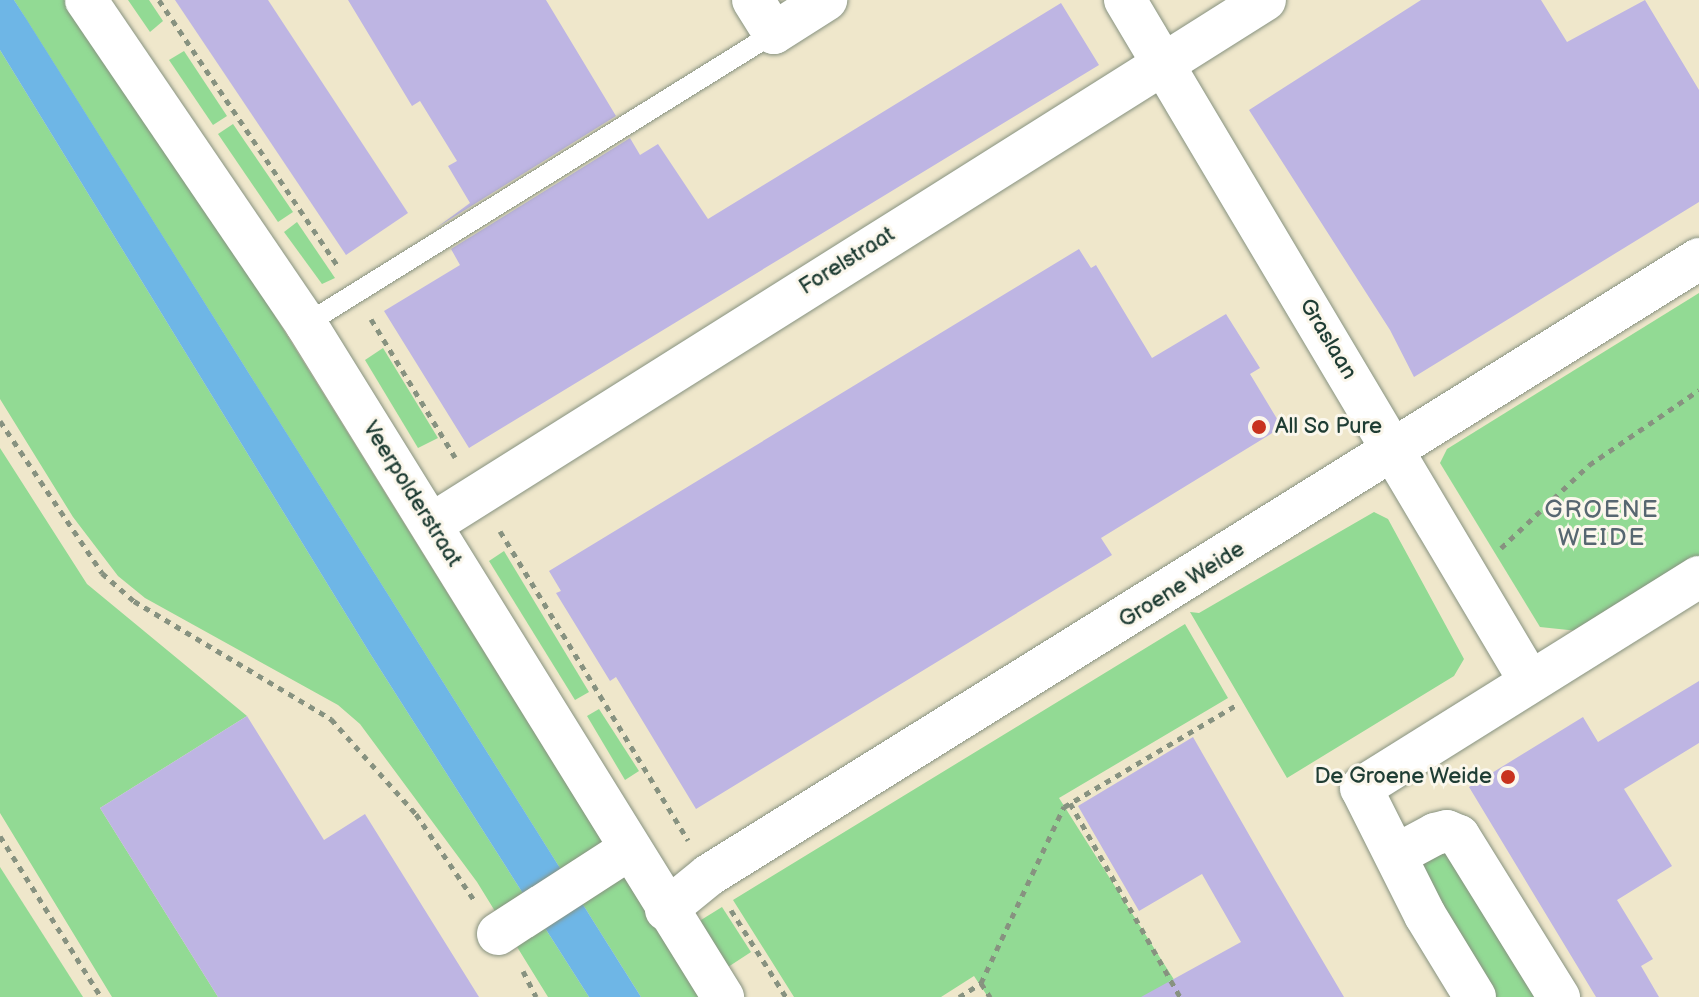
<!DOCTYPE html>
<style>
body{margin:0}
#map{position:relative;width:1699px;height:997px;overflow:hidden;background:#efe7cb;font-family:"Balsamiq Sans",sans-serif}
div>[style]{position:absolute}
.green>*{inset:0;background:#92da94}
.water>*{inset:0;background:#6eb6e6}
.building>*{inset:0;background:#beb5e3}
.path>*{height:5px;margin-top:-2.5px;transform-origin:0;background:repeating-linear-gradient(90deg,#879280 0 6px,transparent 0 12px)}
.roads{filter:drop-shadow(0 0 2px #879280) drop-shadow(0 0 2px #879280)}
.lane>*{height:20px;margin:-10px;padding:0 10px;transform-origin:10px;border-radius:10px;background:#fff}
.street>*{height:42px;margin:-21px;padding:0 21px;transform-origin:21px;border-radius:21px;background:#fff}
.dots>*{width:22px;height:22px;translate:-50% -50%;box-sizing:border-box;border:4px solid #fbf7ec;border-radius:50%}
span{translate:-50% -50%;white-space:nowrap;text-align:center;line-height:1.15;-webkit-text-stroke:6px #fbf7ec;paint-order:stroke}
.street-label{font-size:22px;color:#1f3d34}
.poi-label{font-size:22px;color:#1f3d34}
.left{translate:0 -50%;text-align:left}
.right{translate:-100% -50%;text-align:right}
.neighbourhood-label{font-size:24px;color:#576771;letter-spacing:2px}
</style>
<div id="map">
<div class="green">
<i style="clip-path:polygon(14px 0,70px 0,123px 72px,699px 997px,641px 997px)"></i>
<i style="clip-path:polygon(128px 0,149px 0,163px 21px,150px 32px)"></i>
<i style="clip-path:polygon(0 50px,371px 655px,589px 997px,548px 997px,477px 882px,360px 724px,338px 705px,145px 598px,118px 576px,73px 517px,0 399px)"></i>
<i style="clip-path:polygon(184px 51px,227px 116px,213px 125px,169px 60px)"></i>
<i style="clip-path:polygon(233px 124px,293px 212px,278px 222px,218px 134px)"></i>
<i style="clip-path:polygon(297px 222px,335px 278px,322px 284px,284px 232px)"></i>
<i style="clip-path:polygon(1699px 293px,1699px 557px,1578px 631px,1540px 627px,1440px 463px,1447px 449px)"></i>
<i style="clip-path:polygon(383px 348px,438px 438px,418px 448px,365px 360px)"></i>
<i style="clip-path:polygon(0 448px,87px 584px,247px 716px,100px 808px,218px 997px,112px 997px,0 813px)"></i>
<i style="clip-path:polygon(1374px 512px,1388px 519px,1464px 659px,1454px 676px,1287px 778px,1190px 612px,1199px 613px)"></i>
<i style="clip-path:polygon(504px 551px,589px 692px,575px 700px,489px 561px)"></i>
<i style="clip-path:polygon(1185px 624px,1228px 698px,1059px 798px,1185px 997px,988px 997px,974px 976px,941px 997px,794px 997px,733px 900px)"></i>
<i style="clip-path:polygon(599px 709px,639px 771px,625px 780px,587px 716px)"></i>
<i style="clip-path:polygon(1447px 838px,1540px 997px,1496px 997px,1415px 863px)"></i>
<i style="clip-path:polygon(0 867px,83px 997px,0 997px)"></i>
<i style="clip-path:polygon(722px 907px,751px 952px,725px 969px,703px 935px,701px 920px)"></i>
</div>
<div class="water">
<i style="clip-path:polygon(0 0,14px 0,27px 20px,641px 997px,589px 997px,371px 655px,0 50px)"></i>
</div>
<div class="building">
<i style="clip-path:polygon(175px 0,268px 0,408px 213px,346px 255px)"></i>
<i style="clip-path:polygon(348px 0,546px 0,616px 116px,436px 228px,470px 203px,448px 166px,457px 161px,420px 101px,412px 106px)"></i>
<i style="clip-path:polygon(1421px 0,1541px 0,1567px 42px,1645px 0,1699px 90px,1699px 202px,1414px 377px,1390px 330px,1249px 110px)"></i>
<i style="clip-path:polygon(1061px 3px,1099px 65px,469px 448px,384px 311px,460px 265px,451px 249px,630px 138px,640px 155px,658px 144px,708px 219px)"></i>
<i style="clip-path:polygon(1079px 249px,1091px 268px,1096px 265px,1152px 358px,1226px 314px,1260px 368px,1250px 374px,1282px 427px,1101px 538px,1112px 555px,696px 809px,616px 677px,610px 681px,556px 593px,561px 591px,549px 571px)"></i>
<i style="clip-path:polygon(1699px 681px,1699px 743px,1624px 789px,1672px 866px,1617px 900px,1653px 959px,1641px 966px,1659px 997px,1596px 997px,1469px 787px,1583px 717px,1598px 742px)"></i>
<i style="clip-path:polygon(247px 716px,324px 840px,365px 814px,479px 997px,218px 997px,100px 808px)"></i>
<i style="clip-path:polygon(1193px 737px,1275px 880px,1344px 997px,1141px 997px,1241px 942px,1202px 874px,1139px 911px,1078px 806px)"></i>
</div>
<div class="path">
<i style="left:159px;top:0;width:321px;rotate:56.1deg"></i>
<i style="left:371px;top:319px;width:162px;rotate:58.7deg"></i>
<i style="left:0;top:421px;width:183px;rotate:56.1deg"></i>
<i style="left:102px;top:573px;width:43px;rotate:41.2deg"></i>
<i style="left:134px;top:601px;width:230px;rotate:30.9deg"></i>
<i style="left:331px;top:719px;width:127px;rotate:48.2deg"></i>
<i style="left:416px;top:814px;width:104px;rotate:56deg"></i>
<i style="left:500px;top:531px;width:362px;rotate:58.7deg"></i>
<i style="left:1501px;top:548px;width:121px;rotate:-43.3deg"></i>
<i style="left:1589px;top:465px;width:133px;rotate:-34.3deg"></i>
<i style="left:1070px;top:803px;width:223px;rotate:60.4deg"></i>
<i style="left:0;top:836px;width:190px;rotate:57.9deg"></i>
<i style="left:731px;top:910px;width:103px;rotate:57.7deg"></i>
<i style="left:523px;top:971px;width:29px;rotate:63deg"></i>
<i style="left:981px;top:983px;width:17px;rotate:57deg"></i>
<i style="left:959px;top:997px;width:26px;rotate:-32deg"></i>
<i style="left:981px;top:983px;width:195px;rotate:-64.8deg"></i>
<i style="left:1064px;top:807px;width:202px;rotate:-30.6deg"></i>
</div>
<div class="roads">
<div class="lane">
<i style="left:306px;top:324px;width:551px;rotate:-31.87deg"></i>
</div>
<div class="street">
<i style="left:86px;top:0;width:392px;rotate:55.8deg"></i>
<i style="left:306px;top:324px;width:792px;rotate:58.22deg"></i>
<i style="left:753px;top:0;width:39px;rotate:58deg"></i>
<i style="left:774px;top:33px;width:62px;rotate:-32.4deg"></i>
<i style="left:1125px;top:0;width:791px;rotate:59.28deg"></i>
<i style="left:432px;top:524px;width:984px;rotate:-32.17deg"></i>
<i style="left:1396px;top:855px;width:44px;rotate:-28.3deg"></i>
<i style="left:1435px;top:834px;width:12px;rotate:-14deg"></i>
<i style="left:1447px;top:831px;width:13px;rotate:23deg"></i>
<i style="left:1459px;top:836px;width:190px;rotate:58.2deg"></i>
<i style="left:666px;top:910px;width:55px;rotate:-39.1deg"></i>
<i style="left:709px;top:875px;width:1166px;rotate:-31.89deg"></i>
<i style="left:498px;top:934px;width:155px;rotate:-32.9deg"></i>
<i style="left:1475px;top:997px;width:96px;rotate:-121.4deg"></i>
<i style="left:1425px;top:915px;width:142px;rotate:-116.7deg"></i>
<i style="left:1361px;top:788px;width:398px;rotate:-32deg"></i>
</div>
</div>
<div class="dots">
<i style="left:1259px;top:427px;background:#c8321e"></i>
<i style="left:1508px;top:777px;background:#c8321e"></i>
</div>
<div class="street-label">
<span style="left:847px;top:261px;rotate:-32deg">Forelstraat</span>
<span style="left:1328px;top:339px;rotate:59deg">Graslaan</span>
<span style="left:412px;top:494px;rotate:58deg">Veerpolderstraat</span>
<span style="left:1182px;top:585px;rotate:-32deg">Groene Weide</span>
</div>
<div class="poi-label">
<span class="left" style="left:1275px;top:427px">All So Pure</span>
<span class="right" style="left:1492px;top:777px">De Groene Weide</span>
</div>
<div class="neighbourhood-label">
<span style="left:1602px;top:524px">GROENE<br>WEIDE</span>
</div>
</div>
